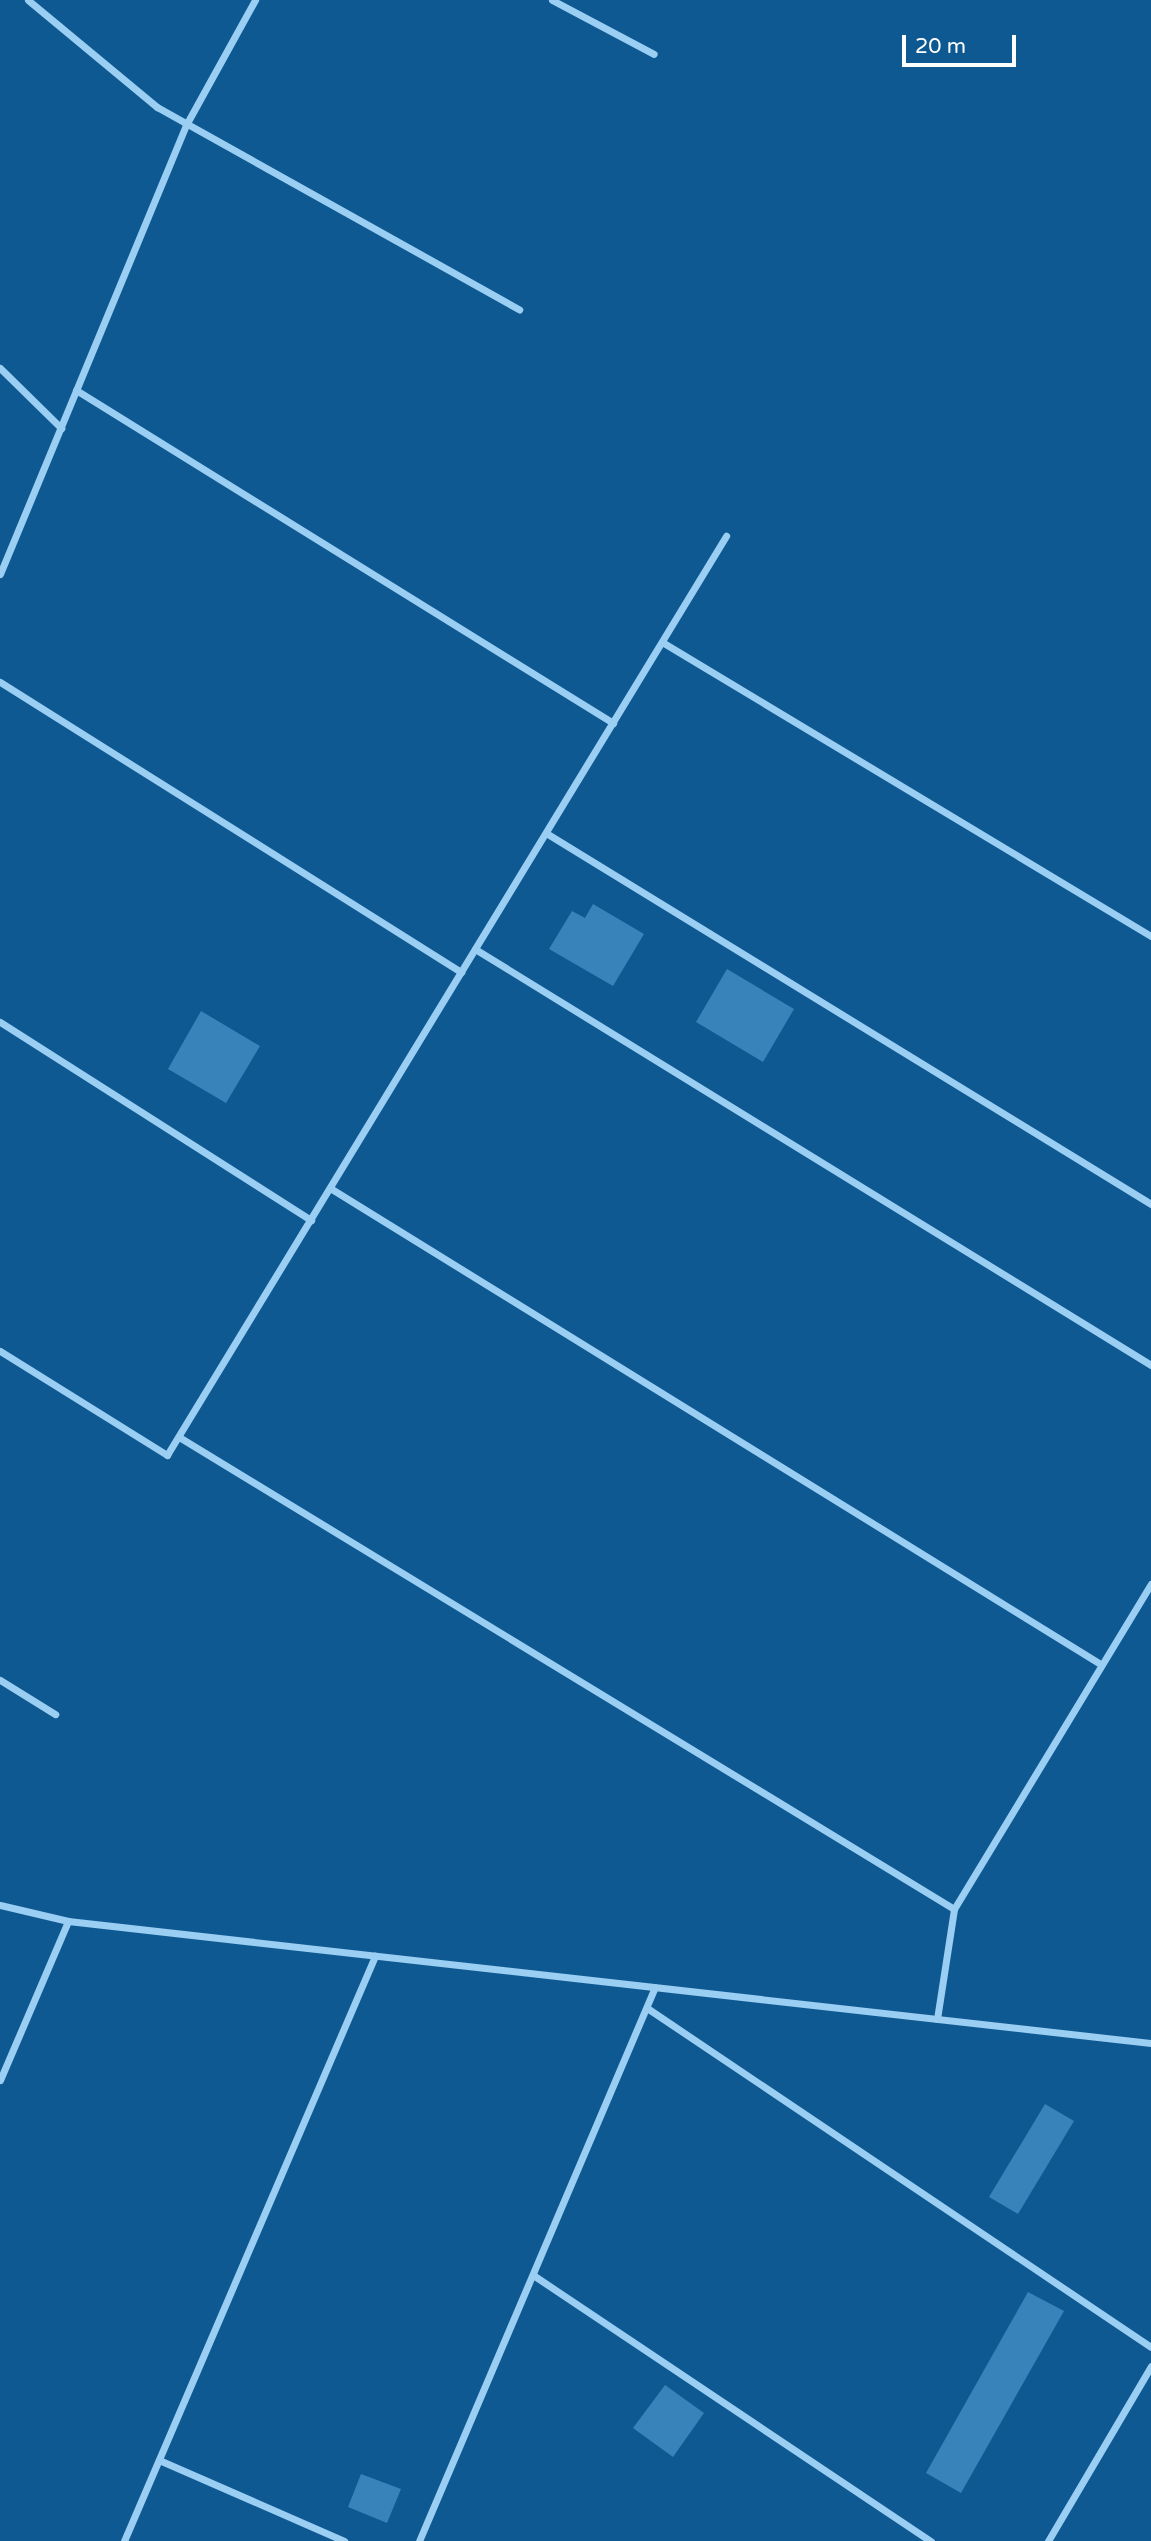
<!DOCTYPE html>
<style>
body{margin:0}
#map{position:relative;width:1151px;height:2541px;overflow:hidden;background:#0f5992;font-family:"Varela Round",sans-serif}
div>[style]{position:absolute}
.building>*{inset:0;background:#3883ba}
.minor>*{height:7px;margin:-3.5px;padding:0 3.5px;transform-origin:3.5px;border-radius:3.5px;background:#9bcef3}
span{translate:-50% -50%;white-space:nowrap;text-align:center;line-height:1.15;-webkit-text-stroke:5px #0f5992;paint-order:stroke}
.scale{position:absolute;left:902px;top:35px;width:114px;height:32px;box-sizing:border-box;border:4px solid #fff;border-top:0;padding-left:9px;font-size:21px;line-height:24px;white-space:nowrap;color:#fff;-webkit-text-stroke:5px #0f5992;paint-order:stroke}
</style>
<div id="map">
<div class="building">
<i style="clip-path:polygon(593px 904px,644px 934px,613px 986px,549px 949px,572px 911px,585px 918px)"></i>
<i style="clip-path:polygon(727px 969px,794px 1009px,763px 1062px,696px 1022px)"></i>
<i style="clip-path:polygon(201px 1011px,260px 1046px,226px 1103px,168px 1069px)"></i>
<i style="clip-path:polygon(1045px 2104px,1074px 2121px,1018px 2214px,989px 2197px)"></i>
<i style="clip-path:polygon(1028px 2292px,1064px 2311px,961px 2493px,926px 2473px)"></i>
<i style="clip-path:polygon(665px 2385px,704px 2413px,673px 2457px,633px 2428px)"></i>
<i style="clip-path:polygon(361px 2474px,401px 2489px,387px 2523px,348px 2507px)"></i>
</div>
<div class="minor">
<i style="left:28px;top:0;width:168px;rotate:39.7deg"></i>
<i style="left:157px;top:107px;width:415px;rotate:29.2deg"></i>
<i style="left:552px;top:0;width:115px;rotate:27.9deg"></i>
<i style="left:0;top:368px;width:86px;rotate:44.5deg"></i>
<i style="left:76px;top:390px;width:632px;rotate:31.8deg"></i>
<i style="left:0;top:574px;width:486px;rotate:-67.5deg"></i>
<i style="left:186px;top:125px;width:143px;rotate:-61.1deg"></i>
<i style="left:662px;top:642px;width:571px;rotate:31.02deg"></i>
<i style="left:0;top:682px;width:545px;rotate:32.17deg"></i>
<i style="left:546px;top:833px;width:710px;rotate:31.52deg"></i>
<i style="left:475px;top:949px;width:794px;rotate:31.61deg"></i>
<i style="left:0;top:1022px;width:369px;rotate:32.5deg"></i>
<i style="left:330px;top:1188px;width:907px;rotate:31.71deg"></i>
<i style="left:0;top:1351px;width:197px;rotate:31.9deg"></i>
<i style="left:167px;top:1455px;width:1076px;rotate:-58.69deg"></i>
<i style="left:179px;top:1437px;width:907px;rotate:31.34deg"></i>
<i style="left:0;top:1680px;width:65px;rotate:31.7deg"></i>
<i style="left:0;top:1905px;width:70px;rotate:13.2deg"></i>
<i style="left:68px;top:1921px;width:1090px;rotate:6.43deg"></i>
<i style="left:647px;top:2008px;width:607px;rotate:33.93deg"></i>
<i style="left:937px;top:2019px;width:111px;rotate:-81.2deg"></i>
<i style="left:954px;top:1909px;width:380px;rotate:-58.8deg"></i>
<i style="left:0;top:2080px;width:173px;rotate:-66.8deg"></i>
<i style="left:533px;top:2275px;width:479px;rotate:33.8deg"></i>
<i style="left:159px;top:2460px;width:202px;rotate:23.6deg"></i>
<i style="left:124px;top:2541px;width:637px;rotate:-66.78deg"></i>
<i style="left:419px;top:2541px;width:602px;rotate:-66.93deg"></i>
<i style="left:1048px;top:2541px;width:203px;rotate:-59.5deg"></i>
</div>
<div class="scale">20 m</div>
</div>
